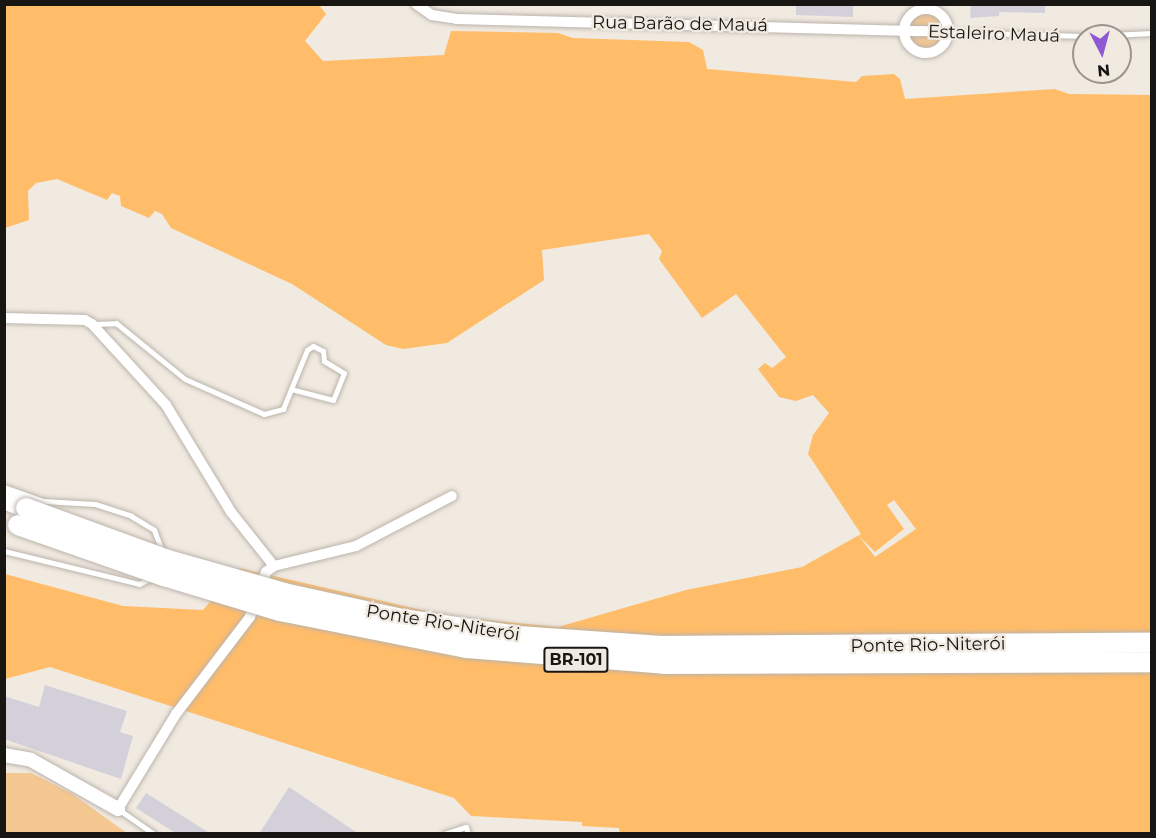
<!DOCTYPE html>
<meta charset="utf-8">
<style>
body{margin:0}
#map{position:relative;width:1156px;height:838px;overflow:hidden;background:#f1eae1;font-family:Montserrat,sans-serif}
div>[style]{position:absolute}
.green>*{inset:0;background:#f5c791}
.water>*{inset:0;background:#ffbc69}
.pier>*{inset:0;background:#f1eae1}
.building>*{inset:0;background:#d3d0da}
.roads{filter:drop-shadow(0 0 2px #bbb4ac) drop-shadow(0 0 2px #bbb4ac)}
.service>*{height:5px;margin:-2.5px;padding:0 2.5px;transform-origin:2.5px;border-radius:2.5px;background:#fff}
.minor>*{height:10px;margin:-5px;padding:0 5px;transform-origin:5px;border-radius:5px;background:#fff}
.minor>.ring{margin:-5px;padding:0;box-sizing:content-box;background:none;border:10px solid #fff;border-radius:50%}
.tertiary>*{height:14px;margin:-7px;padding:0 7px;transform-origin:7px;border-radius:7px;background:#fff}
.motorway>*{height:20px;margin:-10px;padding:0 10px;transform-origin:10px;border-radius:10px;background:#fff}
.bridges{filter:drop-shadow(0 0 2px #bbb4ac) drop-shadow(0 0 2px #bbb4ac)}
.motorway-bridge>*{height:20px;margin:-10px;padding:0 10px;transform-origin:10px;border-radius:10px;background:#fff}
span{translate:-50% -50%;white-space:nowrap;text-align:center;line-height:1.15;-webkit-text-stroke:4.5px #f1eae1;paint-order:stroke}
.shield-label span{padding:2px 4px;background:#f1eae1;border:2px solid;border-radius:4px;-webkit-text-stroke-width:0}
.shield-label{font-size:16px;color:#181613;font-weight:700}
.street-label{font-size:18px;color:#181613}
.frame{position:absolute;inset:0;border:6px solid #181613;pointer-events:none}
.north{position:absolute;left:1072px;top:24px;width:60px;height:60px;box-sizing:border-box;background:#f1eae1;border:2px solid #9a958f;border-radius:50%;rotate:174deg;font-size:16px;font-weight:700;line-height:24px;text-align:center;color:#181613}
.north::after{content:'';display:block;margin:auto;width:21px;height:27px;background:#8e59d2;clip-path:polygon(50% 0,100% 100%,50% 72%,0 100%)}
</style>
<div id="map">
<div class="green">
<i style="clip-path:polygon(921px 12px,936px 14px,946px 30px,906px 29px,910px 18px)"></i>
<i style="clip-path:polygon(906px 33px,946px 34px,936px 49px,921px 51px,910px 44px)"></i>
<i style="clip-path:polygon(4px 773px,31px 773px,71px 793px,127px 833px,5px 833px)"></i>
</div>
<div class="water">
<i style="clip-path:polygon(5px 5px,319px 5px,326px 14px,305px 41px,323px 61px,444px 55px,451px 31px,558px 33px,573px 38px,689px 42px,703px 50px,707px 69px,856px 82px,862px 76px,894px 74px,900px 79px,905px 99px,1055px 89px,1069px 94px,1151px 95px,1151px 833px,620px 834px,619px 828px,582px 826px,582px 822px,471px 816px,454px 798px,50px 667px,5px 679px,5px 574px,123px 606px,203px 610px,239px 568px,448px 616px,558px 627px,686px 590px,802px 567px,861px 534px,808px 454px,813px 435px,829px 413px,813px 395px,796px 401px,779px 397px,758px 369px,765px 363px,772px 368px,786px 357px,736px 294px,702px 318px,659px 259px,662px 251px,649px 234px,542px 250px,544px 280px,447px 343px,403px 349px,386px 345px,292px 284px,171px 228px,162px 214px,155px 211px,149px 218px,121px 206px,120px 196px,112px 193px,107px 200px,57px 179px,36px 183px,28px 191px,29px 220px,5px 228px)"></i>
</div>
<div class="pier">
<i style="clip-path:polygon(894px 500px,916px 529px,875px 557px,859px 536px,875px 552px,904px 529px,887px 505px)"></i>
</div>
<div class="building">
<i style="clip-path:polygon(796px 4px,853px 4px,853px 17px,796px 15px)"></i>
<i style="clip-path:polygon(971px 4px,1045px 4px,1045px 13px,999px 12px,999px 16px,970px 18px)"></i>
<i style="clip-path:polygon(45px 685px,127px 711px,120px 732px,133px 736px,121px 779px,4px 739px,4px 696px,39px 707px)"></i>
<i style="clip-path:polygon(289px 787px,359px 834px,259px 834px)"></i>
<i style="clip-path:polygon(146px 793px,211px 834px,177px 834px,136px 808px)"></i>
</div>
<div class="roads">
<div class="service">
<i style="left:948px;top:32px;width:136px;rotate:1.7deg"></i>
<i style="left:1089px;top:36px;width:63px;rotate:-2.7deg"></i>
<i style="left:93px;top:324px;width:23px;rotate:-2deg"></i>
<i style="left:116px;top:323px;width:89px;rotate:39.1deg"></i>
<i style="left:185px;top:379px;width:86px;rotate:23.9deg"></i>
<i style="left:264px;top:414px;width:20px;rotate:-15deg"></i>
<i style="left:283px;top:409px;width:22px;rotate:-68deg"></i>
<i style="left:291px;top:389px;width:42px;rotate:-67.7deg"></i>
<i style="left:307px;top:350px;width:7px;rotate:-34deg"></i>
<i style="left:313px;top:346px;width:11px;rotate:27deg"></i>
<i style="left:323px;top:351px;width:10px;rotate:84deg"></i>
<i style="left:324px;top:361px;width:23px;rotate:31deg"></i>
<i style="left:344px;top:373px;width:29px;rotate:112deg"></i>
<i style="left:333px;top:400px;width:43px;rotate:-165.3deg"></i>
<i style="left:4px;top:487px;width:41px;rotate:19.7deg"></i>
<i style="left:43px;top:501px;width:52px;rotate:3.3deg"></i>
<i style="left:95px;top:504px;width:38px;rotate:18deg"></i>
<i style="left:131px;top:516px;width:27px;rotate:31deg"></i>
<i style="left:154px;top:530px;width:25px;rotate:69deg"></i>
<i style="left:4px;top:551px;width:139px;rotate:13.7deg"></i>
<i style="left:139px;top:584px;width:16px;rotate:-27deg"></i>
<i style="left:118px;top:809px;width:44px;rotate:34.8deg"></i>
<i style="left:444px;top:834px;width:23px;rotate:-18deg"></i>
<i style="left:466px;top:827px;width:7px;rotate:74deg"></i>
</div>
<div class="minor">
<i style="left:416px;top:4px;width:19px;rotate:35deg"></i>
<i style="left:432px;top:15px;width:25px;rotate:9deg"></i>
<i style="left:457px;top:19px;width:491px;rotate:1.5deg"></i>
<i class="ring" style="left:904px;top:9px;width:34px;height:34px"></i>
<i style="left:4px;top:318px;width:81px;rotate:1.4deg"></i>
<i style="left:85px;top:320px;width:8px;rotate:30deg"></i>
<i style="left:92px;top:324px;width:110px;rotate:47.6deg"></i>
<i style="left:166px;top:405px;width:125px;rotate:58.7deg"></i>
<i style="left:231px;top:512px;width:69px;rotate:51.5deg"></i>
<i style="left:118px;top:809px;width:111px;rotate:-58.6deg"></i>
<i style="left:176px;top:714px;width:122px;rotate:-52.7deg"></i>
<i style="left:250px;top:617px;width:48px;rotate:-70.4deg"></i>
<i style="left:266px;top:572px;width:10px;rotate:-37deg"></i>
<i style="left:274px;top:566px;width:84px;rotate:-13.7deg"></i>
<i style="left:356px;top:546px;width:108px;rotate:-27.5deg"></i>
</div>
<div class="tertiary">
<i style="left:4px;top:755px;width:27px;rotate:10deg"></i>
<i style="left:31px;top:760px;width:100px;rotate:29.4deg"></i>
</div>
<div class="motorway">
<i style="left:4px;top:499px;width:24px;rotate:22deg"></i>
</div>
</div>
<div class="bridges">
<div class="motorway-bridge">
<i style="left:26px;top:508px;width:148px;rotate:20.1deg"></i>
<i style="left:165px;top:559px;width:124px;rotate:15.9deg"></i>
<i style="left:284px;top:593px;width:121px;rotate:12.4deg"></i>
<i style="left:402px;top:619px;width:117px;rotate:8.3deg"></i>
<i style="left:518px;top:636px;width:144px;rotate:4deg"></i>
<i style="left:662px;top:646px;width:490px;rotate:-0.4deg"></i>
<i style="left:18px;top:525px;width:155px;rotate:19.3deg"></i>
<i style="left:164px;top:576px;width:121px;rotate:16.8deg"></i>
<i style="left:280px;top:611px;width:191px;rotate:11.2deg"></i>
<i style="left:467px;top:648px;width:198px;rotate:4.6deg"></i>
<i style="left:664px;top:664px;width:488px;rotate:-0.2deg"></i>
</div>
</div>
<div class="shield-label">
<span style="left:576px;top:660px">BR-101</span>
</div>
<div class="street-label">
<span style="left:680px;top:24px;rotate:1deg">Rua Barão de Mauá</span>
<span style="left:994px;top:34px;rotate:2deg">Estaleiro Mauá</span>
<span style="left:443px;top:623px;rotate:9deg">Ponte Rio-Niterói</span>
<span style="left:928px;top:645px;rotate:-1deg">Ponte Rio-Niterói</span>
</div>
<div class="frame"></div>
<div class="north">N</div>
</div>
